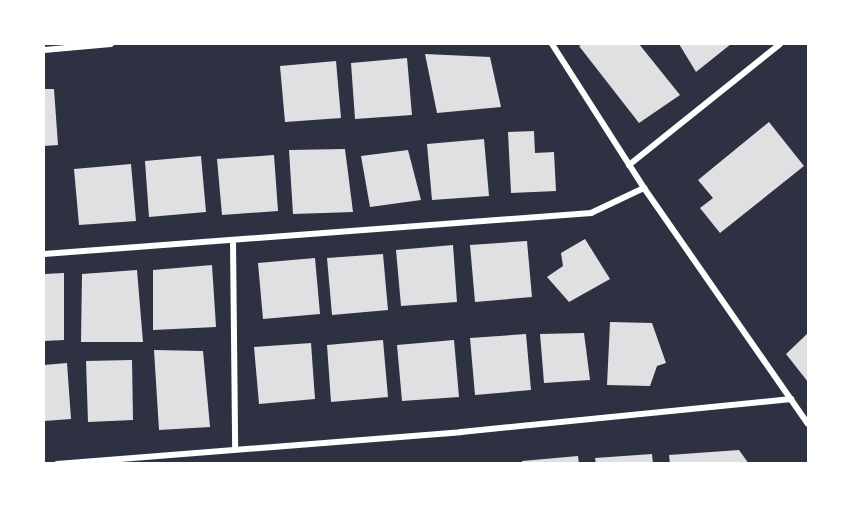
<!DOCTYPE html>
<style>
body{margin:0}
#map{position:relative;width:852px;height:507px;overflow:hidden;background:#2d3142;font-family:"DM Sans",sans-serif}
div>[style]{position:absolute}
.building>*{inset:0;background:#e0e0e3}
.minor>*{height:6px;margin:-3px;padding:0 3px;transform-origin:3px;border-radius:3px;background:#fff}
span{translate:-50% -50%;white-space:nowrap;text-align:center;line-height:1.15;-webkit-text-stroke:6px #fff;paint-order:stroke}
.frame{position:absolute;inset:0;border:45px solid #fff;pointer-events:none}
</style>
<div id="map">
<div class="building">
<i style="clip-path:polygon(583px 44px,639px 44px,680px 95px,639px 123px,579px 46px)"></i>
<i style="clip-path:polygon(679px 44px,731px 44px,696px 72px)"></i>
<i style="clip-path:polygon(425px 54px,490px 57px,501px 107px,437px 113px)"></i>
<i style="clip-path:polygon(407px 58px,412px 115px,355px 119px,351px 63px)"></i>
<i style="clip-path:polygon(336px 61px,341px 118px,285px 122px,280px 66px)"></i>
<i style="clip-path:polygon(44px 89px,54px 89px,58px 145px,44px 146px)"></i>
<i style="clip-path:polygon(769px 122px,804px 166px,720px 233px,700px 208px,713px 198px,698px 180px)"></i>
<i style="clip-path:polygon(534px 131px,535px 153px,554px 152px,556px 191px,511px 193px,508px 132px)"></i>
<i style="clip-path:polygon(484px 139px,489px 196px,432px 200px,427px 144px)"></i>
<i style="clip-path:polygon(345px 149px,353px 212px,293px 214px,289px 150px)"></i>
<i style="clip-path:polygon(408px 150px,421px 200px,370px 207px,361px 156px)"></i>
<i style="clip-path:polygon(274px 155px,278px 211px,222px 215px,217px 159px)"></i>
<i style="clip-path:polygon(201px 156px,206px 212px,149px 217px,145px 161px)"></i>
<i style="clip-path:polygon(131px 164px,136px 221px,79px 225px,74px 169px)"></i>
<i style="clip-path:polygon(585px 239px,610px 279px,569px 302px,547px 277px,563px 266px,561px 253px)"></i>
<i style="clip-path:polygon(527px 241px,532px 297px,475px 302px,470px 245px)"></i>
<i style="clip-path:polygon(453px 245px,457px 302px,401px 306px,396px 250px)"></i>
<i style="clip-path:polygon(383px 254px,388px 310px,332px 315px,327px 258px)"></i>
<i style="clip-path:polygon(315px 258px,320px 314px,263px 319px,258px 263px)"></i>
<i style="clip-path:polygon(212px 265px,216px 327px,153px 330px,153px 270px)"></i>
<i style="clip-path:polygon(137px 270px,143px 342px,81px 342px,82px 274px)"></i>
<i style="clip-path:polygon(64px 273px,64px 340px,44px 341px,44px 274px)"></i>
<i style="clip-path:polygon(610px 322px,652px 323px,666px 363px,657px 366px,650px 386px,607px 385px)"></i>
<i style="clip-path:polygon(584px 333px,590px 380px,544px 383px,540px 334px)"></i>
<i style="clip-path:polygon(808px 333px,808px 382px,786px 354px)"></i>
<i style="clip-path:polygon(526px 334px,531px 390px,475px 395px,470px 338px)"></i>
<i style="clip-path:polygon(383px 340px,388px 397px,331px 402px,327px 345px)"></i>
<i style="clip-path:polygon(454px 340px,459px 397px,402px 401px,397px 345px)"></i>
<i style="clip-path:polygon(311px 343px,315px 399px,259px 404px,254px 347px)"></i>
<i style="clip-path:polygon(154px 350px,203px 351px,210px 427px,159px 430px)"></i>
<i style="clip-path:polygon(132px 360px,133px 420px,88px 422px,86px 361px)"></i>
<i style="clip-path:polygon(67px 363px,71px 419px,44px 421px,44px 365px)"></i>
<i style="clip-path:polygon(739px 450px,749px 464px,670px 464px,669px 455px)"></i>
<i style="clip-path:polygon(652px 454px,653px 464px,596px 464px,595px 458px)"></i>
<i style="clip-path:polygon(578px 456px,579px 464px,522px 464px,522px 461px)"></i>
</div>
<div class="minor">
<i style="left:552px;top:44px;width:171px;rotate:57.4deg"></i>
<i style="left:644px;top:188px;width:287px;rotate:55.2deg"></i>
<i style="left:44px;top:50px;width:67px;rotate:-5.1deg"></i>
<i style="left:629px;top:165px;width:193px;rotate:-38.7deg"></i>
<i style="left:233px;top:241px;width:208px;rotate:89.4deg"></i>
<i style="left:44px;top:254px;width:549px;rotate:-4.29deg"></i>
<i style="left:591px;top:213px;width:59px;rotate:-25.3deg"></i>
<i style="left:57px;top:464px;width:405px;rotate:-4.5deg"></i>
<i style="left:461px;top:432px;width:332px;rotate:-5.7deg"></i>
</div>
<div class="frame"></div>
</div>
